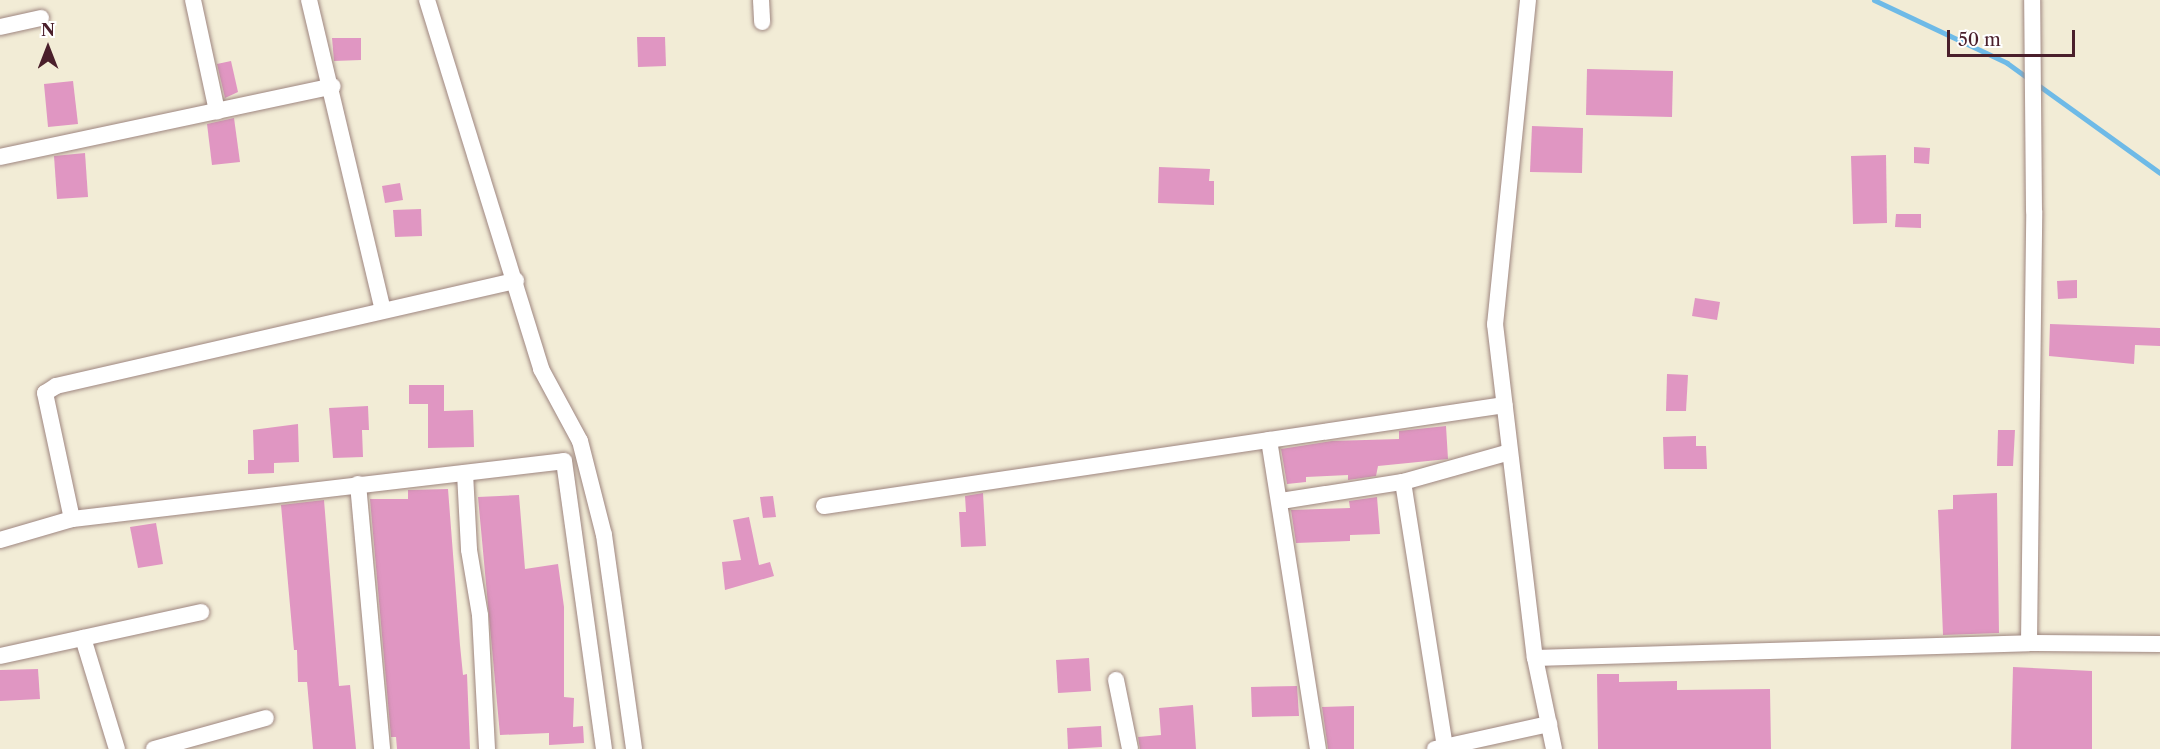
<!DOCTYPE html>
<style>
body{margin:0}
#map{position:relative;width:2160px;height:749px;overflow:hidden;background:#f2ecd6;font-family:"Libre Caslon Text",serif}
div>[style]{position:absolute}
.stream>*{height:5px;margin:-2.5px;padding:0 2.5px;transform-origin:2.5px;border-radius:2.5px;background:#6ebae7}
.building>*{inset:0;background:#e096c2}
.roads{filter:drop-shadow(0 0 2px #9e8680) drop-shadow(0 0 2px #9e8680)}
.minor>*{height:16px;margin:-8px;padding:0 8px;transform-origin:8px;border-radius:8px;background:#fff}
span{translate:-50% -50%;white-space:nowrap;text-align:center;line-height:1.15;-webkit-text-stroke:4.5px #fff;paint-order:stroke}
.north{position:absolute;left:18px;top:18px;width:60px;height:60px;-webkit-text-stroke:4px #fff;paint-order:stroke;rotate:0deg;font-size:16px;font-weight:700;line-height:24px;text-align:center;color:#4a1f2b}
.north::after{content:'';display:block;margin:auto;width:21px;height:27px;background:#4a1f2b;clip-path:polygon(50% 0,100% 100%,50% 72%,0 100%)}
.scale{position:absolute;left:1947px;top:30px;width:128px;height:27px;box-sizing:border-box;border:3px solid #4a1f2b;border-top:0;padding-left:8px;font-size:18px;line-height:21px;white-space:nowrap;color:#4a1f2b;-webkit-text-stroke:4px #fff;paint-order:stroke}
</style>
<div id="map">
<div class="stream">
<i style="left:1874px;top:0;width:147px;rotate:25.3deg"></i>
<i style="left:2007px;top:63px;width:29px;rotate:36deg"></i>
<i style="left:2038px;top:85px;width:150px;rotate:35.8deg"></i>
</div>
<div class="building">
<i style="clip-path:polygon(637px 37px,665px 37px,666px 66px,638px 67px)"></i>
<i style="clip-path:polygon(332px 38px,361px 38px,361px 60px,334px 61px)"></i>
<i style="clip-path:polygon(231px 61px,238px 92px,225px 98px,217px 64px)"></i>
<i style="clip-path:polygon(1587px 69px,1673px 71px,1672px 117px,1586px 115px)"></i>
<i style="clip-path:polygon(73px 81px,78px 124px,48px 127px,44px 84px)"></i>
<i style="clip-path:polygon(234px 118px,240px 162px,212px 165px,207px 124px)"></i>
<i style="clip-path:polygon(1532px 126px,1583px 128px,1582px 173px,1530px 172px)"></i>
<i style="clip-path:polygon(1914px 147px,1930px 148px,1929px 164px,1914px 163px)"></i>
<i style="clip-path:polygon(85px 153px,88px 197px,57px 199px,54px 156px)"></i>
<i style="clip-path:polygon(1886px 155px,1887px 223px,1853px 224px,1851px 156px)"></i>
<i style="clip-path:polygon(1159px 167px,1210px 169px,1209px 181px,1214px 181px,1214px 205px,1158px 203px)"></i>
<i style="clip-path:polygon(400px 183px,403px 200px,385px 203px,382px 186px)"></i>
<i style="clip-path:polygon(421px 209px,422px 236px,395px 237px,393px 210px)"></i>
<i style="clip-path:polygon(1896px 214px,1921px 214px,1921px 228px,1895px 227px)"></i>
<i style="clip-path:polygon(2077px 280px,2077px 298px,2058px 299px,2057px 281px)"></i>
<i style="clip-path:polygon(1695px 298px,1720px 302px,1717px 320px,1692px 316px)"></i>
<i style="clip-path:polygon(2050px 324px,2160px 328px,2160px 346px,2135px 345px,2134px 364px,2049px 356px)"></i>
<i style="clip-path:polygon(1667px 374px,1688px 375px,1686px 411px,1666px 411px)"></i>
<i style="clip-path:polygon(409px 385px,444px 385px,444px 411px,473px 410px,474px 447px,428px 448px,428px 404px,409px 404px)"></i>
<i style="clip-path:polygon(368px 406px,369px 430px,362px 430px,363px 457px,333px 458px,329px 408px)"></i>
<i style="clip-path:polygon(298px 424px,299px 462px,274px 463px,274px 473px,248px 474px,248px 460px,254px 460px,253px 430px)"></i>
<i style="clip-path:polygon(1446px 426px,1448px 459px,1378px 466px,1376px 476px,1348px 480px,1348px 475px,1306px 477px,1306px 482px,1287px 484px,1281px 449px,1332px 441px,1399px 439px,1399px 431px)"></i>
<i style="clip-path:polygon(1998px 430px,2015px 430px,2013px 466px,1997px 466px)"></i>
<i style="clip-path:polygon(1696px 436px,1696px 446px,1706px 446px,1707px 469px,1664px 469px,1663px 437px)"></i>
<i style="clip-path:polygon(448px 489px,460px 645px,463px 675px,467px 674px,470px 749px,397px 749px,396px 737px,391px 737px,370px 499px,408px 499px,408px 490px)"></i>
<i style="clip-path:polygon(983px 493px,986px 546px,961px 547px,959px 512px,966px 512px,965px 496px)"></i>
<i style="clip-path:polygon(1997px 493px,1999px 633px,1943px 635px,1938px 510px,1953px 509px,1953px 495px)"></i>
<i style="clip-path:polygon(519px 495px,525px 569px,558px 564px,564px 607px,564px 697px,574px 698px,573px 727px,583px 726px,584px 743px,549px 745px,549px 733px,500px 735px,478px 497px)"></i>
<i style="clip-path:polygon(773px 496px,776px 517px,763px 518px,760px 497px)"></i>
<i style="clip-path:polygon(1377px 497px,1380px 534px,1350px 535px,1350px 541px,1296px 543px,1291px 510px,1350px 508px,1349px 501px)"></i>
<i style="clip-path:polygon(324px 500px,339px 686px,350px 685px,356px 749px,313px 749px,307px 682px,298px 682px,297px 650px,294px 650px,281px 505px)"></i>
<i style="clip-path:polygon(749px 517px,759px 565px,770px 562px,774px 576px,725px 590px,722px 562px,741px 560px,733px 520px)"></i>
<i style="clip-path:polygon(156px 523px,163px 564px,138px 568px,130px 527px)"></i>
<i style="clip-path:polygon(1089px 658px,1091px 691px,1058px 693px,1056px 660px)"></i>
<i style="clip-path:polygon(2013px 667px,2092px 671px,2092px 749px,2011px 749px)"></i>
<i style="clip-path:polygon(38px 669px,40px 699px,0 701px,0 670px)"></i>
<i style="clip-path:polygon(1597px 674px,1619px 674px,1619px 682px,1677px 681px,1677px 690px,1770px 689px,1771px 749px,1598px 749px)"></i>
<i style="clip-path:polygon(1297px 686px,1299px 716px,1252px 717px,1251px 687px)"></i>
<i style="clip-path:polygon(1193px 705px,1196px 749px,1140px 749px,1138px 737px,1161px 735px,1159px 708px)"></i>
<i style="clip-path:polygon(1354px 706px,1354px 749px,1328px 749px,1322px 707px)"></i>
<i style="clip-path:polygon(1101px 726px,1102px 747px,1068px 749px,1067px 728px)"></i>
</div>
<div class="roads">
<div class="minor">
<i style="left:193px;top:0;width:114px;rotate:77.8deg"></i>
<i style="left:309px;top:0;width:319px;rotate:76.6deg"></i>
<i style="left:427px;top:0;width:386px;rotate:72.8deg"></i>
<i style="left:541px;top:369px;width:82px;rotate:61.6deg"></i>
<i style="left:580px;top:441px;width:97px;rotate:75.7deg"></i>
<i style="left:604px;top:535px;width:216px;rotate:82deg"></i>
<i style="left:761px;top:0;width:22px;rotate:87deg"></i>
<i style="left:1528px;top:0;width:326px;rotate:95.8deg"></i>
<i style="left:1495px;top:324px;width:336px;rotate:83.2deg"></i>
<i style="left:1535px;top:658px;width:93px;rotate:78.2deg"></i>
<i style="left:0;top:27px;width:42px;rotate:-12.4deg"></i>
<i style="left:0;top:157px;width:340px;rotate:-12deg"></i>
<i style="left:1269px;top:440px;width:313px;rotate:81deg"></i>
<i style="left:465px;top:473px;width:77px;rotate:87deg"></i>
<i style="left:469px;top:550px;width:66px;rotate:80.4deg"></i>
<i style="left:480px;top:615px;width:134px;rotate:87deg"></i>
<i style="left:1403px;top:482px;width:268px;rotate:81deg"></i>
<i style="left:358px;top:484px;width:266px;rotate:84.8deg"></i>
<i style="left:1281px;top:501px;width:123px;rotate:-8.9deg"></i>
<i style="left:1403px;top:482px;width:111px;rotate:-15.7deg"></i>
<i style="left:824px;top:506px;width:688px;rotate:-8.44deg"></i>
<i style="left:72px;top:519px;width:129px;rotate:-102.1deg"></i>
<i style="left:45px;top:393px;width:13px;rotate:-32deg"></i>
<i style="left:56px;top:386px;width:472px;rotate:-12.9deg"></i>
<i style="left:0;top:540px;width:75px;rotate:-16.3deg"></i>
<i style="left:72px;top:519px;width:495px;rotate:-6.7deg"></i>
<i style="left:564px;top:461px;width:291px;rotate:82.1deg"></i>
<i style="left:83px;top:638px;width:116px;rotate:73deg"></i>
<i style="left:2029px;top:643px;width:432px;rotate:-89.3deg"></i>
<i style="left:2034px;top:211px;width:211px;rotate:-90.5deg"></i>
<i style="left:0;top:656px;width:206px;rotate:-12.3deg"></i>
<i style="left:1535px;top:658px;width:494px;rotate:-1.7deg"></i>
<i style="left:2029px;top:643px;width:131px;rotate:0.4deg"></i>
<i style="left:1116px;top:680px;width:70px;rotate:78.5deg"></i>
<i style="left:154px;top:749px;width:116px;rotate:-15.5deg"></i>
<i style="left:1435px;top:749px;width:117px;rotate:-12.4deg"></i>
</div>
</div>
<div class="north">N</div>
<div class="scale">50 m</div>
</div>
